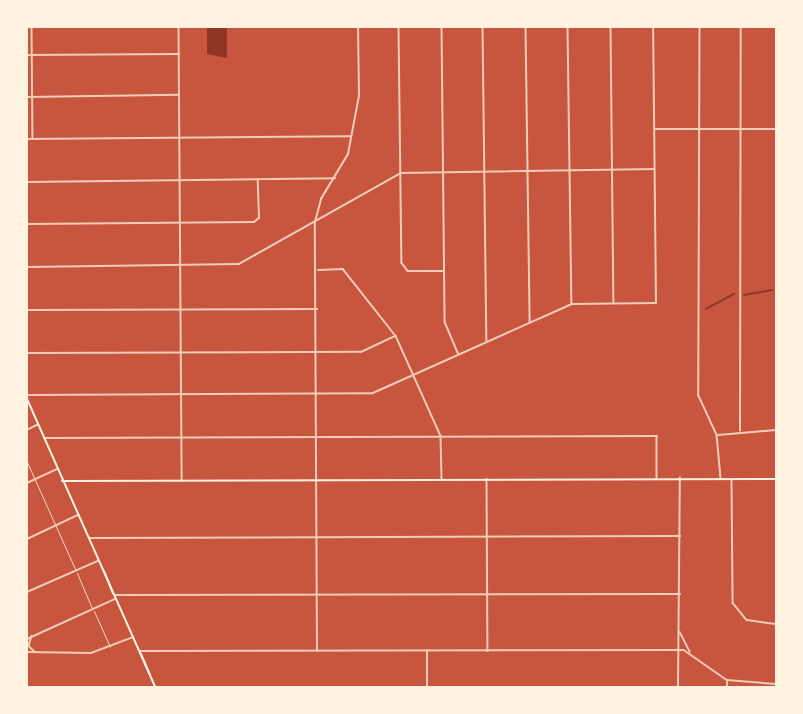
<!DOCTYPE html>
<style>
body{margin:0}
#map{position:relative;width:803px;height:714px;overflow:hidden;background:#c8553d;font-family:Inter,sans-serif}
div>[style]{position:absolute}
.water>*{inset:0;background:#8f3625}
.stream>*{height:1.5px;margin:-0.75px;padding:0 0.75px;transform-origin:0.75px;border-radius:0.75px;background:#8f3625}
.service>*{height:1px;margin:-0.5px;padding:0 0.5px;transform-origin:0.5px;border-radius:0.5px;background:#f1ccb7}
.minor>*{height:1.5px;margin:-0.75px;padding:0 0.75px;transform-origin:0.75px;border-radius:0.75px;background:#f1ccb7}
.secondary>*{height:2px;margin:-1px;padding:0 1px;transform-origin:1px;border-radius:1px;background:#fff3e0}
.primary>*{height:2px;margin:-1px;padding:0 1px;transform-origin:1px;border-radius:1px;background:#fff3e0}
span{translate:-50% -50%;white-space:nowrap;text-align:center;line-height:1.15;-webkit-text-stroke:4.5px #fff3e0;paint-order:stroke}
.frame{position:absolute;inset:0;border:28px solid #fff3e0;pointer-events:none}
</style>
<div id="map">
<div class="water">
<i style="clip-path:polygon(207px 27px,227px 27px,227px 58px,207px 54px)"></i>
</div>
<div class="stream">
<i style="left:744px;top:295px;width:29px;rotate:-10deg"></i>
<i style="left:706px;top:309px;width:32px;rotate:-28deg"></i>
</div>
<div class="service">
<i style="left:27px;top:462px;width:117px;rotate:65.8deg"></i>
<i style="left:77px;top:573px;width:38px;rotate:67deg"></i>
<i style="left:94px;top:611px;width:39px;rotate:66deg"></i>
</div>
<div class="minor">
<i style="left:32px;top:27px;width:112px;rotate:89.5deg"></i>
<i style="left:179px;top:27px;width:452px;rotate:89.6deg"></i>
<i style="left:399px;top:27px;width:236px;rotate:89.3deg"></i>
<i style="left:402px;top:263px;width:10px;rotate:53deg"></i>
<i style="left:408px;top:271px;width:35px"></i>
<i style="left:442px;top:27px;width:295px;rotate:89.4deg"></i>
<i style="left:445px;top:322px;width:34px;rotate:67deg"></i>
<i style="left:483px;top:27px;width:314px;rotate:89.3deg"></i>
<i style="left:526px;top:27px;width:295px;rotate:89.2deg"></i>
<i style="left:568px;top:27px;width:277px;rotate:89.2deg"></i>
<i style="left:611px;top:27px;width:275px;rotate:89.4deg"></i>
<i style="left:700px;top:27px;width:369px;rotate:90.2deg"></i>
<i style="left:699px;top:396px;width:43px;rotate:65.2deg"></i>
<i style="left:717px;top:435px;width:43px;rotate:84.7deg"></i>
<i style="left:27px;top:55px;width:152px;rotate:-0.4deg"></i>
<i style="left:27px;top:97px;width:152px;rotate:-0.8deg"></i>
<i style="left:656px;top:129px;width:120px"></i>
<i style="left:27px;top:139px;width:323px;rotate:-0.5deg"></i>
<i style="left:27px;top:182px;width:308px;rotate:-0.7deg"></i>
<i style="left:27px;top:224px;width:227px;rotate:-0.5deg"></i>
<i style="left:254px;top:222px;width:6px;rotate:-39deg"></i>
<i style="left:259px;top:218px;width:38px;rotate:-92deg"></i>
<i style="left:27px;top:267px;width:212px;rotate:-0.8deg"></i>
<i style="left:239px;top:264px;width:186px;rotate:-29.3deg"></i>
<i style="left:401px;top:173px;width:253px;rotate:-0.9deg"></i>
<i style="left:318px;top:270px;width:25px;rotate:-2deg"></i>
<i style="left:343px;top:269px;width:85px;rotate:51.7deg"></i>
<i style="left:396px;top:336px;width:110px;rotate:65.8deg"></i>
<i style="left:441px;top:436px;width:43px;rotate:88.7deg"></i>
<i style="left:27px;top:310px;width:290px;rotate:-0.2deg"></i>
<i style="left:27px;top:353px;width:334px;rotate:-0.2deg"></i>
<i style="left:361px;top:352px;width:38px;rotate:-25deg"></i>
<i style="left:27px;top:395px;width:346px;rotate:-0.3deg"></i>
<i style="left:373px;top:393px;width:218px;rotate:-24.1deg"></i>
<i style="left:572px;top:304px;width:84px;rotate:-0.7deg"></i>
<i style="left:656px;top:303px;width:276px;rotate:-90.6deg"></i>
<i style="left:27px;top:430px;width:11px;rotate:-27deg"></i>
<i style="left:740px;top:431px;width:404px;rotate:-89.9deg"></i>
<i style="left:718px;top:435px;width:58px;rotate:-4.9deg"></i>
<i style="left:44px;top:438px;width:613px;rotate:-0.19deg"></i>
<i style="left:657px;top:436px;width:42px;rotate:90deg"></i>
<i style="left:487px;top:479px;width:172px;rotate:89.7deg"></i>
<i style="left:732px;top:480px;width:123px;rotate:89.5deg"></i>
<i style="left:733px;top:603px;width:22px;rotate:51deg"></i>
<i style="left:747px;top:620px;width:29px;rotate:8deg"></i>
<i style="left:27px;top:483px;width:33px;rotate:-25deg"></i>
<i style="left:89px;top:538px;width:591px;rotate:-0.19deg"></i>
<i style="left:27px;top:539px;width:56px;rotate:-25.2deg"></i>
<i style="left:27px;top:592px;width:77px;rotate:-23.6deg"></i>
<i style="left:115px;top:595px;width:565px;rotate:-0.1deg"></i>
<i style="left:680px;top:632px;width:22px;rotate:63deg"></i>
<i style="left:32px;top:636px;width:10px;rotate:107deg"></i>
<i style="left:29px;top:646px;width:8px;rotate:45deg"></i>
<i style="left:27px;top:639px;width:97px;rotate:-24.4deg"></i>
<i style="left:140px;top:651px;width:544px;rotate:-0.11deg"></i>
<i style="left:684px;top:650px;width:52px;rotate:34.9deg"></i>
<i style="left:727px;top:680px;width:49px;rotate:4.7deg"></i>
<i style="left:317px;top:651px;width:429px;rotate:-90.3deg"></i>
<i style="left:315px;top:222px;width:24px;rotate:-75deg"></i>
<i style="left:321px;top:199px;width:52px;rotate:-59deg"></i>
<i style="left:348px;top:154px;width:59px;rotate:-79.3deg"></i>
<i style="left:359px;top:96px;width:69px;rotate:-90.8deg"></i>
<i style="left:27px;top:652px;width:64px;rotate:0.9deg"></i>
<i style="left:91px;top:653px;width:43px;rotate:-20.6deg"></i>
<i style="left:427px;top:687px;width:36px;rotate:-90deg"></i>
<i style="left:678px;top:687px;width:209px;rotate:-89.5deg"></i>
<i style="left:727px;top:687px;width:6px;rotate:-90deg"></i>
</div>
<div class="secondary">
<i style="left:62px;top:481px;width:714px;rotate:-0.16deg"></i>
</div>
<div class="primary">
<i style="left:27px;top:399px;width:315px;rotate:66deg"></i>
<i style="left:104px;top:571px;width:24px;rotate:68deg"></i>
<i style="left:141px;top:654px;width:23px;rotate:67deg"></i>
</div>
<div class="frame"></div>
</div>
